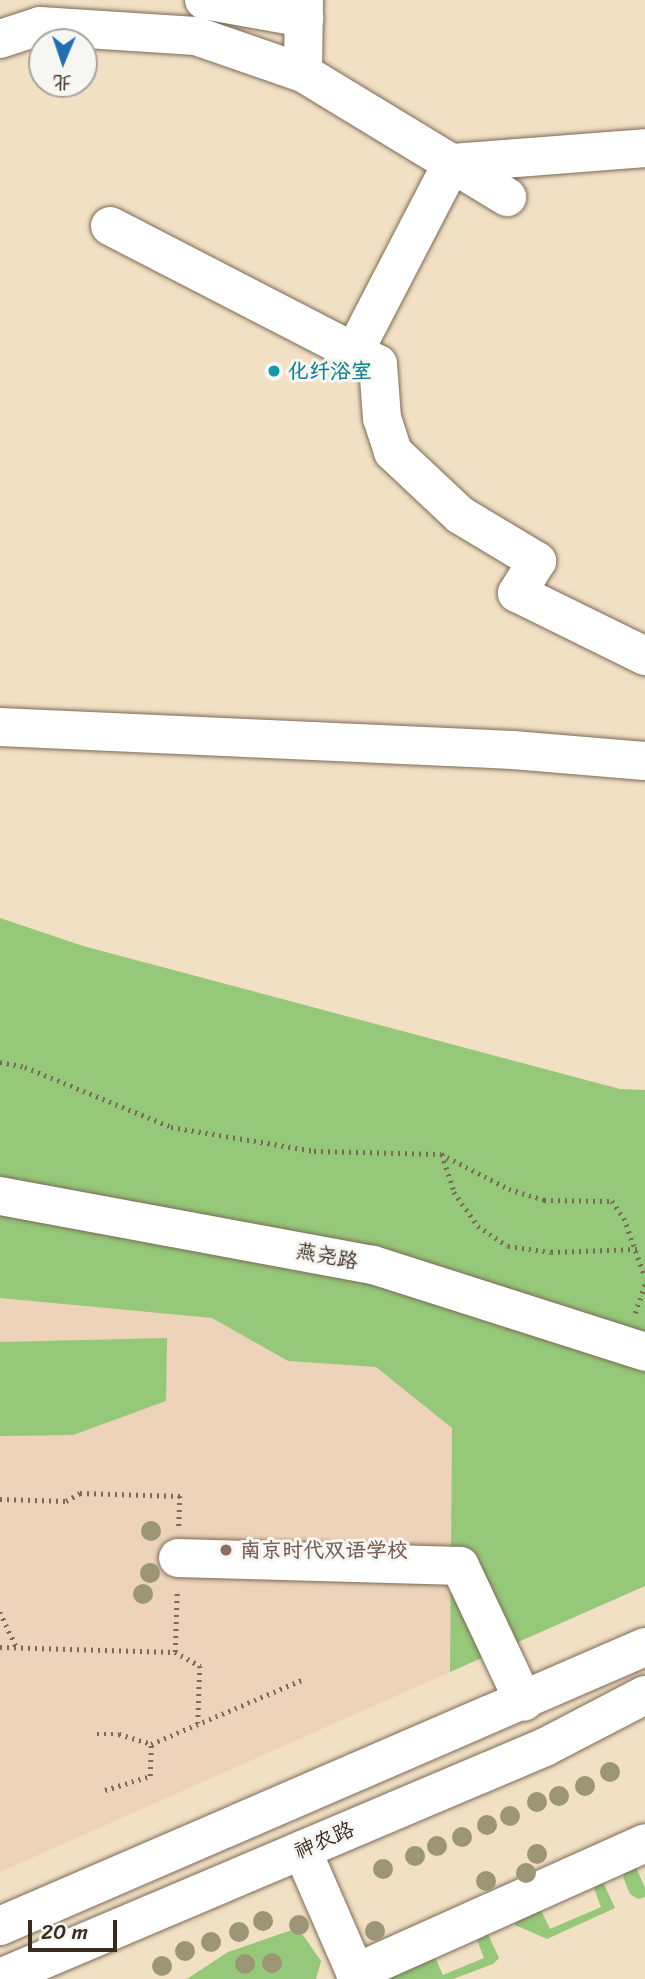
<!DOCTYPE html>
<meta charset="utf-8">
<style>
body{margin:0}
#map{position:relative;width:645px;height:1979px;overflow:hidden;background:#f1e0c3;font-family:Sriracha,"LXGW WenKai TC",sans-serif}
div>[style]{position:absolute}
.built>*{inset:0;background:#ecd3b9}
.green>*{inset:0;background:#95c878}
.path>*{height:4.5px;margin-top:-2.25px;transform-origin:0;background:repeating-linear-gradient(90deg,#7b6a58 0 2px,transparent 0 7px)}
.roads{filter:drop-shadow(0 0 2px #7b6a58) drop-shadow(0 0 2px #7b6a58)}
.minor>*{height:38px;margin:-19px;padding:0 19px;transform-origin:19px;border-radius:19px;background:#fff}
.trees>*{width:20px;height:20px;margin:-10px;border-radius:50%;background:#9c9677}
.dots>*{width:19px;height:19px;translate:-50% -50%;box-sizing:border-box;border:4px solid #f6f6f2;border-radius:50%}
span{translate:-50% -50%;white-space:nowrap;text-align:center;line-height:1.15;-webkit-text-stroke:6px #f6f6f2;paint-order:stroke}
.culture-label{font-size:21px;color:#0d838f;font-weight:700}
.left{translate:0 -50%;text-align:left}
.street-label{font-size:21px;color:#3b2a1e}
.education-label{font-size:21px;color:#785e54;font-weight:700}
.north{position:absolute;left:28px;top:28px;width:70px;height:70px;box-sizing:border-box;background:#f6f6f2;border:2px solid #aba49d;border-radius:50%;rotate:182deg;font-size:19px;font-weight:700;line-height:28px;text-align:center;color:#3b2a1e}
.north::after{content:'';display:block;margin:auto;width:24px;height:32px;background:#1f6fb2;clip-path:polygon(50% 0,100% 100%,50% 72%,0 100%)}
.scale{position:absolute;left:28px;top:1920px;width:89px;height:32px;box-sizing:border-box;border:4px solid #3b2a1e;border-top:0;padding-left:9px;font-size:21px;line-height:24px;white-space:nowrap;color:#3b2a1e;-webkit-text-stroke:5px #f6f6f2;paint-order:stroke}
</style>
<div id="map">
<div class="built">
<i style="clip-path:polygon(0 1298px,212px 1318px,288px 1361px,376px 1367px,453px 1428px,450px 1672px,0 1872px)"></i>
</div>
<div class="green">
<i style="clip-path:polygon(0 918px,83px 946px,620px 1089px,645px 1090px,645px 1586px,450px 1672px,452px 1428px,376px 1367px,288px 1361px,212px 1318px,0 1298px)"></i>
<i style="clip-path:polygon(167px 1338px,166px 1401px,73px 1435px,0 1436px,0 1342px)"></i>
<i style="clip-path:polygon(635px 1865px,645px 1888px,645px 1897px,638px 1899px,630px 1894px,623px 1877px,625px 1870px)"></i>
<i style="clip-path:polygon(603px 1882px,615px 1908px,547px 1939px,515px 1925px,516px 1917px,539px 1906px,550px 1929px,601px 1907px,592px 1883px)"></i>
<i style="clip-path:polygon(292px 1930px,303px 1935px,321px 1961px,316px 1979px,187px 1979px,228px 1952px)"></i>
<i style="clip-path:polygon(487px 1932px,499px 1958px,493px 1964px,453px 1979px,388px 1979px,433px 1953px,443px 1975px,484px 1958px,475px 1935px)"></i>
</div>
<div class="path">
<i style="left:0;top:1062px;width:25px;rotate:11deg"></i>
<i style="left:25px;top:1067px;width:158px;rotate:22.3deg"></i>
<i style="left:171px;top:1127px;width:145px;rotate:9.5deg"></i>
<i style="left:314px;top:1151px;width:127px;rotate:1.4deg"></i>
<i style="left:441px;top:1154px;width:76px;rotate:27.2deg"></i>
<i style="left:509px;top:1189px;width:37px;rotate:17deg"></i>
<i style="left:544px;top:1200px;width:68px;rotate:0.8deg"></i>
<i style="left:612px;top:1201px;width:21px;rotate:55deg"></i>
<i style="left:624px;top:1218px;width:63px;rotate:70.4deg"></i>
<i style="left:442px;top:1154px;width:40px;rotate:72deg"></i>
<i style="left:454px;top:1192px;width:42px;rotate:54.8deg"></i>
<i style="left:478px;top:1226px;width:36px;rotate:34deg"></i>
<i style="left:508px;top:1246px;width:43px;rotate:7.9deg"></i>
<i style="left:551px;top:1252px;width:86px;rotate:-2deg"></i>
<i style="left:635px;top:1313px;width:31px;rotate:-71deg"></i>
<i style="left:0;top:1499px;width:66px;rotate:1.7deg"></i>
<i style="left:66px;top:1501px;width:16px;rotate:-30deg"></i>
<i style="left:80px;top:1493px;width:100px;rotate:1.7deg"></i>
<i style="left:180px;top:1496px;width:31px;rotate:92deg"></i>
<i style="left:0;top:1612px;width:40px;rotate:65deg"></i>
<i style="left:0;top:1647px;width:175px;rotate:1.6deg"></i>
<i style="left:175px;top:1652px;width:60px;rotate:-88.1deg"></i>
<i style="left:175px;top:1652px;width:29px;rotate:29deg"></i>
<i style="left:200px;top:1666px;width:57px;rotate:92deg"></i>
<i style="left:97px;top:1734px;width:22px"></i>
<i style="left:119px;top:1734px;width:34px;rotate:17deg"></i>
<i style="left:105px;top:1790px;width:47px;rotate:-17.3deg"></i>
<i style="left:150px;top:1776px;width:32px;rotate:-88deg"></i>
<i style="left:151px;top:1744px;width:164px;rotate:-23deg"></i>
</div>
<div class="roads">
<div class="minor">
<i style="left:204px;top:0;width:102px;rotate:10.2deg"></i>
<i style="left:304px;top:0;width:73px;rotate:90.8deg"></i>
<i style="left:303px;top:73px;width:239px;rotate:31.3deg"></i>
<i style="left:0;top:39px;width:42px;rotate:-18deg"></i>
<i style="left:40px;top:26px;width:156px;rotate:3.7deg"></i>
<i style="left:196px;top:36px;width:113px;rotate:19.1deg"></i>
<i style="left:110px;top:226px;width:275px;rotate:27.3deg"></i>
<i style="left:354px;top:352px;width:213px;rotate:-62.6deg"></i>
<i style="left:452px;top:163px;width:194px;rotate:-4.4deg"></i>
<i style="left:354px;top:352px;width:27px;rotate:27deg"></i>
<i style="left:378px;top:364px;width:54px;rotate:85.8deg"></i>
<i style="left:382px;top:418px;width:36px;rotate:72deg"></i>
<i style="left:393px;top:452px;width:92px;rotate:43.2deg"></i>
<i style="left:460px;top:515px;width:90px;rotate:30.9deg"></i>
<i style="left:537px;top:561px;width:38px;rotate:122deg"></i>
<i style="left:517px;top:593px;width:143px;rotate:26.2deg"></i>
<i style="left:0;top:727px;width:514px;rotate:2.57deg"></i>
<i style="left:513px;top:750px;width:132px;rotate:4.8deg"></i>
<i style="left:0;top:1196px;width:379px;rotate:10.5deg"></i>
<i style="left:373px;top:1265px;width:286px;rotate:17.7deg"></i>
<i style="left:178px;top:1558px;width:282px;rotate:1.6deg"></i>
<i style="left:460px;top:1566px;width:150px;rotate:64.8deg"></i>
<i style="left:302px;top:1850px;width:141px;rotate:66.5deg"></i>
<i style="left:0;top:1926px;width:703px;rotate:-23.39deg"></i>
<i style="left:355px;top:1973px;width:318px;rotate:-24.1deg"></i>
<i style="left:0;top:1978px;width:592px;rotate:-22.97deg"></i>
<i style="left:545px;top:1747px;width:113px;rotate:-27.5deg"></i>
</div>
</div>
<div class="trees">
<i style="left:151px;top:1531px"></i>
<i style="left:150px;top:1573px"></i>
<i style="left:143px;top:1594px"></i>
<i style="left:610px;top:1772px"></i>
<i style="left:585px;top:1786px"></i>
<i style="left:559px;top:1796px"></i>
<i style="left:537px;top:1802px"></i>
<i style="left:510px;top:1816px"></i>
<i style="left:487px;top:1825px"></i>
<i style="left:462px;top:1837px"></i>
<i style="left:437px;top:1846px"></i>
<i style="left:537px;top:1854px"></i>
<i style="left:415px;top:1856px"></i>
<i style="left:383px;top:1869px"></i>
<i style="left:526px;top:1873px"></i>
<i style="left:486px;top:1881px"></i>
<i style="left:263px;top:1921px"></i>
<i style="left:299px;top:1925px"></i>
<i style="left:375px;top:1931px"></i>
<i style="left:239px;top:1932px"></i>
<i style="left:211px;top:1942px"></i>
<i style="left:185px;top:1951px"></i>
<i style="left:272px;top:1963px"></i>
<i style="left:245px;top:1964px"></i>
<i style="left:162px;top:1966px"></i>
</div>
<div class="dots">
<i style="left:274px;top:371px;background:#0f9aa8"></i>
<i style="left:226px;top:1550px;background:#8d6e63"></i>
</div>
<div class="culture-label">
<span class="left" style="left:288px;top:371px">化纤浴室</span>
</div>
<div class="street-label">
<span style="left:327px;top:1256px;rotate:11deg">燕尧路</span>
<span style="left:324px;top:1840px;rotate:-23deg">神农路</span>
</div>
<div class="education-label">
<span class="left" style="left:240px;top:1550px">南京时代双语学校</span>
</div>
<div class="north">北</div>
<div class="scale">20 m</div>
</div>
